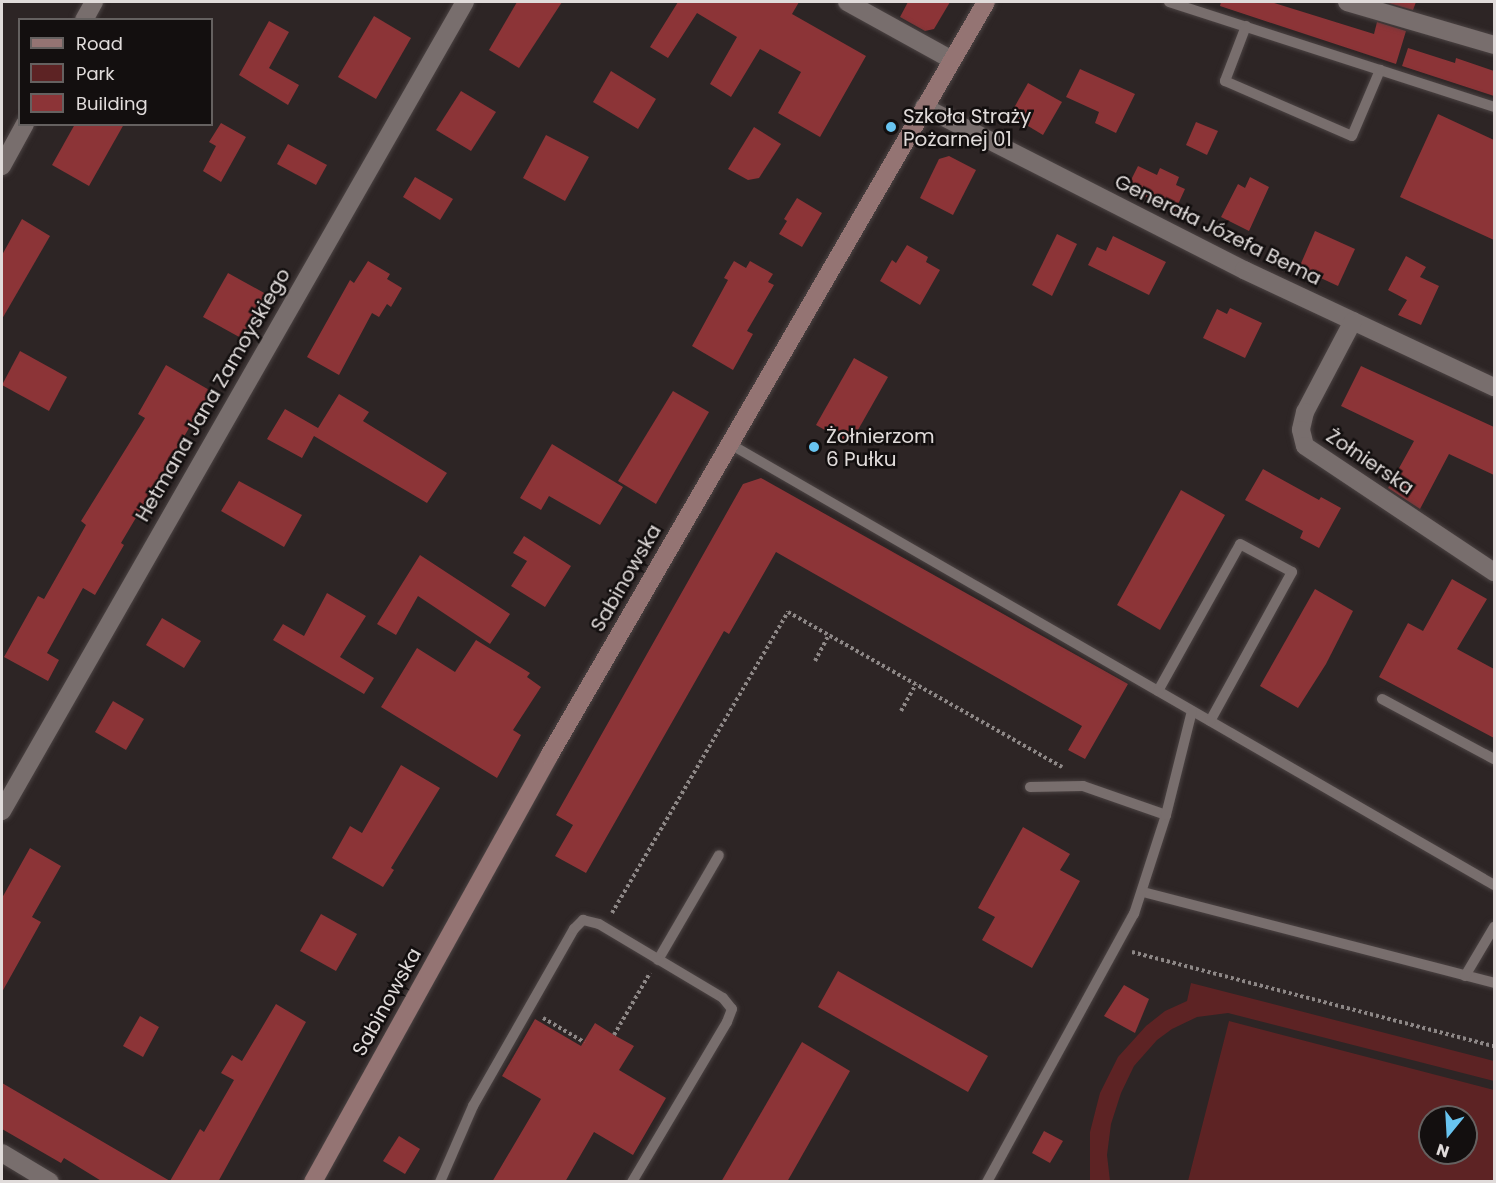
<!DOCTYPE html>
<meta charset="utf-8">
<style>
body{margin:0}
#map{position:relative;width:1496px;height:1183px;overflow:hidden;background:#2d2525;font-family:Poppins,sans-serif}
div>[style]{position:absolute}
.green>*{inset:0;background:#5d2324}
.building>*{inset:0;background:#8c3437}
.path>*{height:4px;margin-top:-2px;transform-origin:0;background:repeating-linear-gradient(90deg,#8d8786 0 3px,transparent 0 6px)}
.roads{filter:drop-shadow(0 0 2px #4b4343) drop-shadow(0 0 2px #4b4343)}
.lane>*{height:10px;margin:-5px;padding:0 5px;transform-origin:5px;border-radius:5px;background:#786e6d}
.street>*{height:18px;margin:-9px;padding:0 9px;transform-origin:9px;border-radius:9px;background:#786e6d}
.secondary>*{height:18px;margin:-9px;padding:0 9px;transform-origin:9px;border-radius:9px;background:#947473}
.dots>*{width:16px;height:16px;translate:-50% -50%;box-sizing:border-box;border:3px solid #130f0f;border-radius:50%}
span{translate:-50% -50%;white-space:nowrap;text-align:center;line-height:1.15;-webkit-text-stroke:5px #130f0f;paint-order:stroke}
.poi-label{font-size:20px;color:#e0dbda}
.left{translate:0 -50%;text-align:left}
.street-label{font-size:20px;color:#e0dbda}
.frame{position:absolute;inset:0;border:3px solid #e0dbda;pointer-events:none}
.legend{position:absolute;left:18px;top:18px;width:195px;height:108px;box-sizing:border-box;background:#130f0f;border:2px solid #656160;margin:0;padding:8px 10px;list-style:none;font-size:18px;color:#e0dbda}
.legend li{display:flex;align-items:center;gap:12px;height:30px}
.legend b{width:30px;border:2px solid #656160}
.north{position:absolute;left:1418px;top:1105px;width:60px;height:60px;box-sizing:border-box;background:#130f0f;border:2px solid #656160;border-radius:50%;rotate:198deg;font-size:16px;font-weight:700;line-height:24px;text-align:center;color:#e0dbda}
.north::after{content:'';display:block;margin:auto;width:21px;height:27px;background:#68c4f0;clip-path:polygon(50% 0,100% 100%,50% 72%,0 100%)}
</style>
<div id="map">
<div class="green">
<i style="clip-path:polygon(1191px 983px,1494px 1061px,1494px 1081px,1228px 1013px,1197px 1017px,1172px 1029px,1157px 1040px,1134px 1066px,1121px 1093px,1111px 1124px,1107px 1155px,1110px 1181px,1090px 1181px,1090px 1132px,1100px 1093px,1118px 1057px,1146px 1026px,1165px 1011px,1187px 1001px)"></i>
<i style="clip-path:polygon(evenodd,1229px 1021px,1494px 1090px,1494px 1181px,1188px 1181px,1229px 1021px,1430px 1117px,1466px 1117px,1466px 1153px,1430px 1153px,1430px 1117px)"></i>
</div>
<div class="building">
<i style="clip-path:polygon(517px 2px,562px 2px,519px 68px,489px 50px)"></i>
<i style="clip-path:polygon(678px 2px,799px 2px,792px 14px,866px 56px,820px 137px,778px 113px,801px 72px,760px 49px,731px 97px,710px 84px,737px 37px,697px 13px,668px 58px,650px 47px)"></i>
<i style="clip-path:polygon(908px 2px,950px 2px,934px 29px,925px 31px,900px 17px)"></i>
<i style="clip-path:polygon(1221px 2px,1271px 2px,1374px 34px,1377px 22px,1406px 31px,1396px 64px,1220px 6px)"></i>
<i style="clip-path:polygon(1385px 2px,1416px 2px,1413px 10px)"></i>
<i style="clip-path:polygon(374px 16px,411px 38px,376px 99px,338px 77px)"></i>
<i style="clip-path:polygon(269px 21px,289px 32px,269px 68px,299px 85px,288px 105px,239px 75px)"></i>
<i style="clip-path:polygon(1408px 48px,1455px 63px,1456px 58px,1494px 71px,1494px 96px,1402px 66px)"></i>
<i style="clip-path:polygon(1080px 69px,1135px 94px,1116px 133px,1095px 123px,1099px 112px,1066px 97px)"></i>
<i style="clip-path:polygon(611px 71px,656px 99px,638px 129px,593px 102px)"></i>
<i style="clip-path:polygon(1028px 83px,1062px 102px,1043px 135px,1010px 115px)"></i>
<i style="clip-path:polygon(461px 91px,496px 112px,471px 151px,436px 130px)"></i>
<i style="clip-path:polygon(1438px 114px,1494px 140px,1494px 240px,1400px 197px)"></i>
<i style="clip-path:polygon(1196px 122px,1218px 131px,1207px 155px,1186px 145px)"></i>
<i style="clip-path:polygon(221px 123px,246px 137px,221px 182px,203px 171px,216px 146px,209px 142px)"></i>
<i style="clip-path:polygon(75px 124px,124px 124px,89px 186px,52px 165px)"></i>
<i style="clip-path:polygon(754px 127px,781px 144px,759px 178px,748px 180px,728px 169px)"></i>
<i style="clip-path:polygon(546px 135px,589px 157px,565px 201px,523px 178px)"></i>
<i style="clip-path:polygon(288px 144px,327px 165px,316px 185px,277px 164px)"></i>
<i style="clip-path:polygon(949px 156px,976px 170px,953px 215px,920px 198px,939px 159px)"></i>
<i style="clip-path:polygon(1138px 166px,1157px 175px,1160px 168px,1179px 177px,1176px 185px,1185px 189px,1175px 211px,1127px 188px)"></i>
<i style="clip-path:polygon(415px 177px,453px 199px,440px 220px,403px 197px)"></i>
<i style="clip-path:polygon(1250px 177px,1269px 187px,1249px 231px,1221px 217px,1238px 184px,1245px 188px)"></i>
<i style="clip-path:polygon(797px 198px,822px 213px,802px 247px,779px 234px,787px 221px,784px 219px)"></i>
<i style="clip-path:polygon(22px 219px,50px 236px,2px 319px,2px 255px)"></i>
<i style="clip-path:polygon(1315px 231px,1355px 249px,1338px 286px,1299px 268px)"></i>
<i style="clip-path:polygon(1057px 234px,1077px 244px,1052px 296px,1032px 285px)"></i>
<i style="clip-path:polygon(1113px 236px,1166px 262px,1149px 295px,1088px 265px,1097px 247px,1106px 251px)"></i>
<i style="clip-path:polygon(907px 245px,928px 257px,926px 262px,940px 270px,920px 305px,880px 281px,892px 260px,896px 263px)"></i>
<i style="clip-path:polygon(1406px 256px,1426px 267px,1420px 277px,1439px 286px,1421px 325px,1398px 315px,1407px 300px,1388px 290px)"></i>
<i style="clip-path:polygon(368px 261px,390px 274px,387px 279px,402px 288px,391px 307px,387px 304px,379px 317px,372px 313px,339px 375px,307px 357px,350px 280px,354px 283px)"></i>
<i style="clip-path:polygon(734px 261px,746px 268px,750px 261px,773px 274px,768px 282px,774px 285px,747px 331px,753px 334px,733px 370px,692px 346px,728px 280px,724px 278px)"></i>
<i style="clip-path:polygon(228px 273px,266px 294px,241px 338px,203px 317px)"></i>
<i style="clip-path:polygon(1230px 308px,1262px 323px,1245px 358px,1203px 338px,1217px 309px,1227px 314px)"></i>
<i style="clip-path:polygon(20px 351px,67px 377px,49px 411px,2px 385px)"></i>
<i style="clip-path:polygon(854px 358px,888px 377px,850px 444px,816px 425px)"></i>
<i style="clip-path:polygon(166px 365px,211px 391px,121px 543px,124px 545px,95px 595px,83px 588px,47px 653px,59px 660px,48px 681px,4px 657px,38px 596px,44px 599px,86px 525px,81px 521px,145px 418px,138px 414px)"></i>
<i style="clip-path:polygon(1361px 366px,1494px 427px,1494px 475px,1449px 454px,1420px 509px,1388px 488px,1414px 441px,1341px 406px)"></i>
<i style="clip-path:polygon(673px 391px,709px 412px,656px 504px,618px 481px)"></i>
<i style="clip-path:polygon(339px 394px,369px 412px,363px 421px,447px 473px,427px 503px,314px 436px,302px 458px,267px 439px,285px 409px,318px 428px)"></i>
<i style="clip-path:polygon(552px 444px,623px 487px,600px 525px,549px 496px,541px 510px,520px 498px)"></i>
<i style="clip-path:polygon(1263px 469px,1319px 500px,1321px 497px,1341px 508px,1319px 548px,1300px 538px,1303px 531px,1245px 500px)"></i>
<i style="clip-path:polygon(761px 478px,1128px 684px,1085px 759px,1068px 750px,1082px 726px,776px 552px,729px 634px,724px 631px,586px 873px,555px 856px,573px 825px,556px 815px,743px 484px)"></i>
<i style="clip-path:polygon(239px 481px,302px 515px,284px 547px,221px 511px)"></i>
<i style="clip-path:polygon(1181px 490px,1225px 515px,1160px 630px,1117px 605px)"></i>
<i style="clip-path:polygon(524px 536px,571px 566px,545px 607px,511px 586px,527px 561px,513px 553px)"></i>
<i style="clip-path:polygon(420px 555px,510px 614px,490px 644px,418px 596px,396px 635px,377px 624px)"></i>
<i style="clip-path:polygon(1452px 579px,1487px 599px,1457px 649px,1494px 669px,1494px 738px,1379px 677px,1408px 623px,1423px 631px)"></i>
<i style="clip-path:polygon(1315px 589px,1353px 611px,1326px 664px,1298px 708px,1260px 686px)"></i>
<i style="clip-path:polygon(327px 593px,366px 616px,340px 657px,374px 678px,364px 694px,273px 640px,283px 624px,304px 636px)"></i>
<i style="clip-path:polygon(162px 618px,201px 641px,184px 668px,146px 645px)"></i>
<i style="clip-path:polygon(476px 640px,530px 673px,527px 677px,541px 687px,513px 730px,521px 735px,497px 778px,381px 707px,417px 648px,455px 672px)"></i>
<i style="clip-path:polygon(113px 701px,144px 719px,126px 750px,95px 732px)"></i>
<i style="clip-path:polygon(401px 765px,440px 788px,391px 868px,394px 870px,383px 887px,332px 858px,350px 826px,362px 833px)"></i>
<i style="clip-path:polygon(1023px 827px,1070px 854px,1060px 870px,1080px 881px,1032px 968px,982px 940px,995px 917px,978px 908px)"></i>
<i style="clip-path:polygon(30px 848px,61px 866px,32px 917px,41px 922px,2px 992px,2px 898px)"></i>
<i style="clip-path:polygon(321px 914px,357px 934px,336px 971px,300px 951px)"></i>
<i style="clip-path:polygon(838px 971px,988px 1056px,968px 1092px,818px 1007px)"></i>
<i style="clip-path:polygon(1124px 985px,1149px 999px,1135px 1033px,1104px 1016px)"></i>
<i style="clip-path:polygon(276px 1004px,306px 1022px,218px 1182px,103px 1182px,64px 1158px,61px 1163px,2px 1129px,2px 1083px,170px 1181px,200px 1129px,204px 1132px,234px 1080px,221px 1073px,232px 1055px,242px 1061px)"></i>
<i style="clip-path:polygon(140px 1016px,159px 1027px,143px 1057px,123px 1046px)"></i>
<i style="clip-path:polygon(535px 1019px,581px 1046px,595px 1023px,614px 1035px,634px 1046px,619px 1070px,666px 1098px,633px 1155px,594px 1132px,565px 1182px,492px 1182px,541px 1099px,502px 1076px)"></i>
<i style="clip-path:polygon(802px 1042px,850px 1071px,787px 1182px,721px 1182px)"></i>
<i style="clip-path:polygon(1044px 1131px,1063px 1141px,1050px 1163px,1032px 1153px)"></i>
<i style="clip-path:polygon(399px 1136px,420px 1149px,405px 1174px,383px 1161px)"></i>
</div>
<div class="path">
<i style="left:815px;top:661px;width:30px;rotate:-62deg"></i>
<i style="left:901px;top:711px;width:31px;rotate:-61deg"></i>
<i style="left:612px;top:913px;width:349px;rotate:-59.7deg"></i>
<i style="left:788px;top:612px;width:315px;rotate:29.5deg"></i>
<i style="left:1132px;top:952px;width:374px;rotate:14.6deg"></i>
<i style="left:543px;top:1018px;width:48px;rotate:30.3deg"></i>
<i style="left:614px;top:1035px;width:72px;rotate:-59.9deg"></i>
</div>
<div class="roads">
<div class="lane">
<i style="left:1169px;top:2px;width:342px;rotate:17.9deg"></i>
<i style="left:1246px;top:26px;width:59px;rotate:110.9deg"></i>
<i style="left:1225px;top:81px;width:138px;rotate:23.4deg"></i>
<i style="left:1352px;top:136px;width:72px;rotate:-67deg"></i>
<i style="left:730px;top:444px;width:882px;rotate:29.99deg"></i>
<i style="left:1158px;top:691px;width:168px;rotate:-60.8deg"></i>
<i style="left:1240px;top:544px;width:59px;rotate:28.3deg"></i>
<i style="left:1292px;top:572px;width:170px;rotate:118.8deg"></i>
<i style="left:1382px;top:699px;width:127px;rotate:28.2deg"></i>
<i style="left:1030px;top:787px;width:53px;rotate:-1.1deg"></i>
<i style="left:1083px;top:786px;width:88px;rotate:19.3deg"></i>
<i style="left:1143px;top:892px;width:363px;rotate:14.5deg"></i>
<i style="left:658px;top:960px;width:121px;rotate:-59.8deg"></i>
<i style="left:1465px;top:976px;width:57px;rotate:-59.4deg"></i>
<i style="left:440px;top:1182px;width:83px;rotate:-66.5deg"></i>
<i style="left:473px;top:1106px;width:204px;rotate:-60.3deg"></i>
<i style="left:574px;top:929px;width:13px;rotate:-45deg"></i>
<i style="left:583px;top:920px;width:16px;rotate:14deg"></i>
<i style="left:599px;top:924px;width:144px;rotate:30.8deg"></i>
<i style="left:723px;top:998px;width:14px;rotate:51deg"></i>
<i style="left:732px;top:1009px;width:14px;rotate:111deg"></i>
<i style="left:727px;top:1022px;width:186px;rotate:120.7deg"></i>
<i style="left:987px;top:1182px;width:306px;rotate:-61.3deg"></i>
<i style="left:1134px;top:914px;width:104px;rotate:-72.1deg"></i>
<i style="left:1166px;top:815px;width:107px;rotate:-76deg"></i>
</div>
<div class="street">
<i style="left:847px;top:2px;width:120px;rotate:28.9deg"></i>
<i style="left:1347px;top:2px;width:153px;rotate:16.3deg"></i>
<i style="left:84px;top:20px;width:21px;rotate:-61deg"></i>
<i style="left:924px;top:107px;width:359px;rotate:27deg"></i>
<i style="left:1244px;top:270px;width:276px;rotate:25.1deg"></i>
<i style="left:2px;top:166px;width:48px;rotate:-61.3deg"></i>
<i style="left:1353px;top:321px;width:103px;rotate:117.8deg"></i>
<i style="left:1305px;top:412px;width:18px;rotate:103deg"></i>
<i style="left:1301px;top:430px;width:16px;rotate:76deg"></i>
<i style="left:1305px;top:446px;width:227px;rotate:33.7deg"></i>
<i style="left:2px;top:811px;width:932px;rotate:-60.22deg"></i>
<i style="left:2px;top:1153px;width:56px;rotate:31.1deg"></i>
</div>
<div class="secondary">
<i style="left:313px;top:1182px;width:487px;rotate:-61deg"></i>
<i style="left:549px;top:756px;width:871px;rotate:-59.9deg"></i>
</div>
</div>
<div class="dots">
<i style="left:891px;top:127px;background:#68c4f0"></i>
<i style="left:814px;top:447px;background:#68c4f0"></i>
</div>
<div class="poi-label">
<span class="left" style="left:903px;top:128px">Szkoła Straży<br>Pożarnej 01</span>
<span class="left" style="left:826px;top:448px">Żołnierzom<br>6 Pułku</span>
</div>
<div class="street-label">
<span style="left:1218px;top:230px;rotate:26deg">Generała Józefa Bema</span>
<span style="left:213px;top:395px;rotate:-60deg">Hetmana Jana Zamoyskiego</span>
<span style="left:1370px;top:462px;rotate:34deg">Żołnierska</span>
<span style="left:626px;top:578px;rotate:-60deg">Sabinowska</span>
<span style="left:387px;top:1002px;rotate:-61deg">Sabinowska</span>
</div>
<div class="frame"></div>
<ul class="legend">
<li><b style="height:8px;background:#947473"></b>Road</li>
<li><b style="height:16px;background:#5d2324"></b>Park</li>
<li><b style="height:16px;background:#8c3437"></b>Building</li>
</ul>
<div class="north">N</div>
</div>
